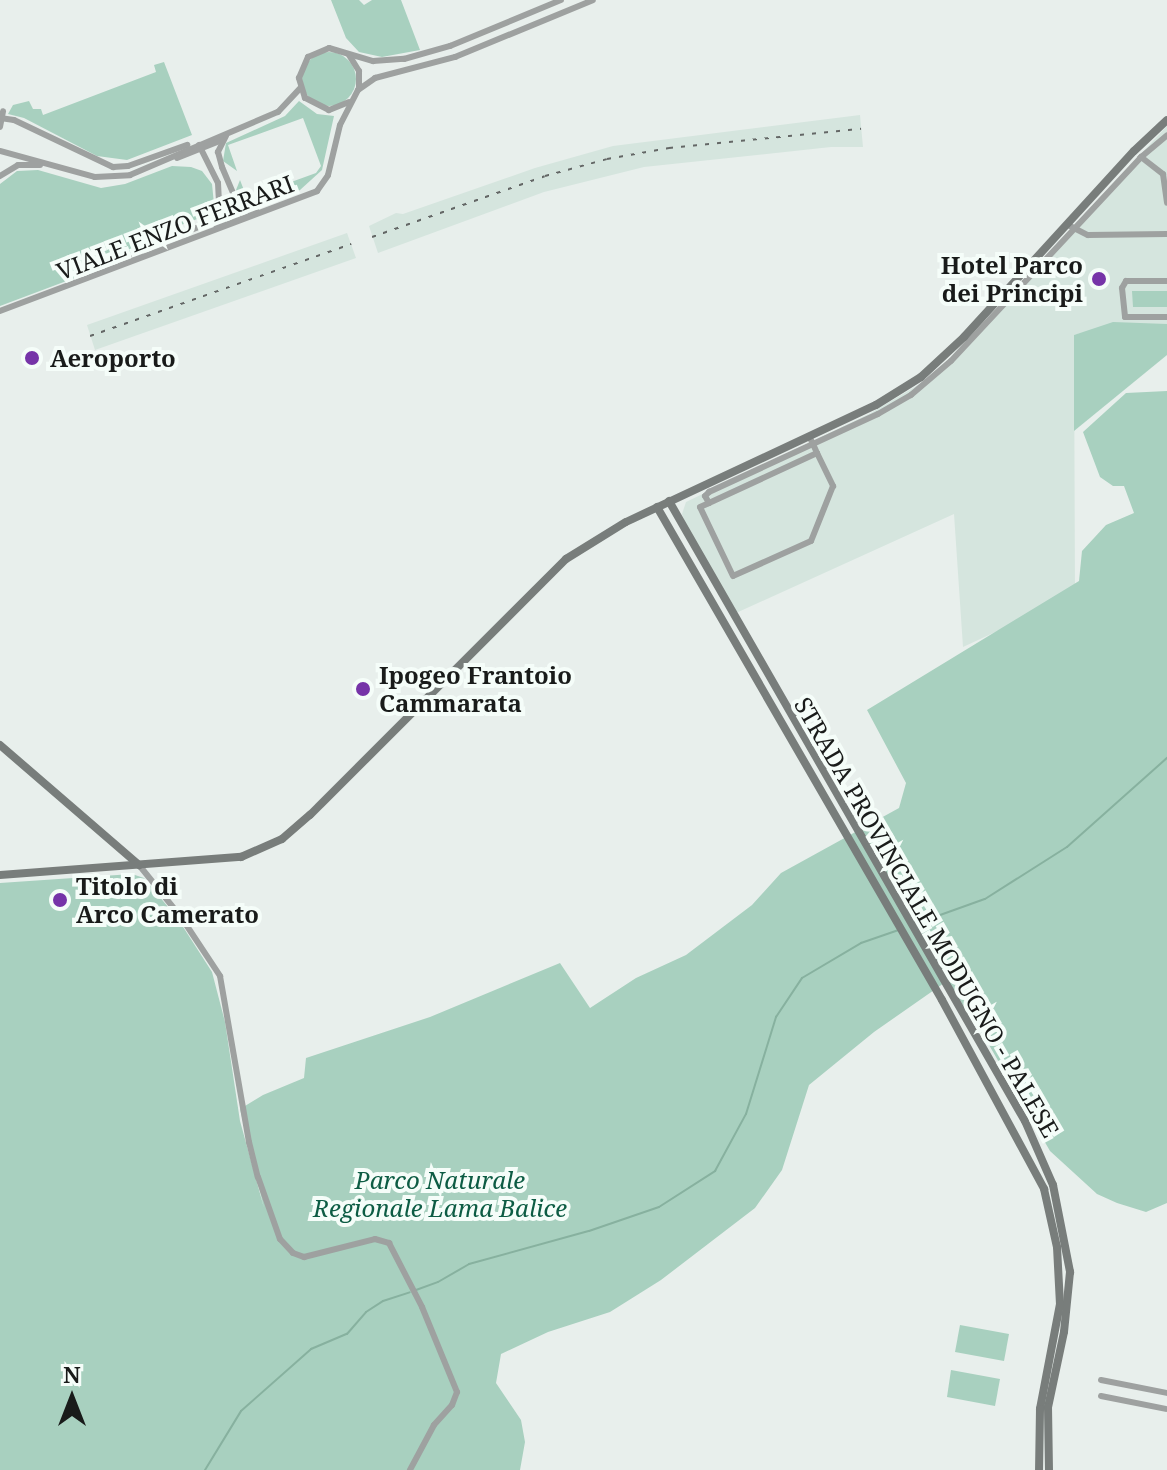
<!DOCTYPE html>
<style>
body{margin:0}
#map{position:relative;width:1167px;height:1470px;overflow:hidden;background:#e8efec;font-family:"Noto Serif",serif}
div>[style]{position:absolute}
.built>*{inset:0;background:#d5e5de}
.green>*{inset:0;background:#a8d0bf}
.round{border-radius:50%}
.stream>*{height:2px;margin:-1px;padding:0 1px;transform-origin:1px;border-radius:1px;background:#87b19f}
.street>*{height:6px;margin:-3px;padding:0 3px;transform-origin:3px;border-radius:3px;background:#9ea1a0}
.secondary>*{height:8px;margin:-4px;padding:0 4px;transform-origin:4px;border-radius:4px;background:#787d7b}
.rail>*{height:2px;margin-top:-1px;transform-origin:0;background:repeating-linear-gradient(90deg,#646766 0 4px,transparent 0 12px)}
.street-bridge>*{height:6px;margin:-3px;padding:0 3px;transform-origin:3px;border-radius:3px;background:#9ea1a0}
.dots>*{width:22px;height:22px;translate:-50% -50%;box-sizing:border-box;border:4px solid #f5fdf9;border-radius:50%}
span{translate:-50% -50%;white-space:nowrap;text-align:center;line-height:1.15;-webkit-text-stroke:8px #f5fdf9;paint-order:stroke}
.street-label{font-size:24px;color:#191b1a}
.poi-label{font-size:24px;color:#191b1a;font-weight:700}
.right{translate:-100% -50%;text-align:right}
.left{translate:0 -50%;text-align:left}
.park-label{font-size:24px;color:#0d5c44;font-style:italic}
.north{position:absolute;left:32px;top:1358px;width:80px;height:80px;-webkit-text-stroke:6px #f5fdf9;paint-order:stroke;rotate:0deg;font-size:22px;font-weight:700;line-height:32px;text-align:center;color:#191b1a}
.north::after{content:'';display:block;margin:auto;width:28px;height:36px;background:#191b1a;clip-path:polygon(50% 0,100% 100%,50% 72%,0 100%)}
</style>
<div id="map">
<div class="built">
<i style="clip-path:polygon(860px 115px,863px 147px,831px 147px,644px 167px,544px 192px,378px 253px,369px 226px,396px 213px,403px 214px,535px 168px,613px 146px)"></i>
<i style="clip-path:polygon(1167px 126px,1167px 324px,1113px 324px,1074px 335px,1075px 595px,963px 647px,954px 514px,736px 613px,687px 528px,682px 514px,686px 502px,871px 413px,923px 382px,948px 360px)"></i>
<i style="clip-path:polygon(347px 233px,356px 258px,95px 350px,87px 325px)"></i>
</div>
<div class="green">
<i style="clip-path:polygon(331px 0,359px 0,364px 5px,372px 0,401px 0,420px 50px,382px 57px,359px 52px,346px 38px)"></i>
<i class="round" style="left:302px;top:52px;width:54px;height:54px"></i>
<i style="clip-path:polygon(164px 62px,192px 135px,127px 160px,97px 156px,24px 118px,8px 114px,13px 105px,29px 101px,33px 109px,41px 109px,43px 115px,156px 72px,154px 65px)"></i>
<i style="clip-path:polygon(299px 101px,317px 114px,334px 116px,322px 170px,300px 190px,259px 206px,242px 202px,236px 190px,240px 180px,247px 198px,316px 173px,321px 166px,303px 118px,228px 145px,237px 171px,223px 161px,226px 143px,285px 116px)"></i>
<i style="clip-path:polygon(172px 166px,191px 167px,202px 171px,212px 184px,214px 204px,208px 215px,173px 228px,109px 265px,0 306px,0 184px,17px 171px,38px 170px,101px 188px,125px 184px)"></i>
<i style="clip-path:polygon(1132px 291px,1167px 291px,1167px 307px,1133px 307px)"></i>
<i style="clip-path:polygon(1113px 322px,1167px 324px,1167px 355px,1074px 431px,1074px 335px)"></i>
<i style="clip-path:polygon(1167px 391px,1167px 1203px,1146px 1212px,1117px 1203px,1097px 1194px,1050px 1151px,985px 1038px,947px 981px,874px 1032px,809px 1085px,782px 1170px,755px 1208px,661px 1280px,610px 1312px,548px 1332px,501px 1354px,496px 1383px,521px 1420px,525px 1442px,520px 1470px,0 1470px,0 883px,132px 874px,144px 878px,178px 919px,212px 972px,225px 1022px,240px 1121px,264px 1208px,240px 1109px,263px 1095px,304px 1078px,306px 1058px,430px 1017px,560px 963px,590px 1008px,636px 978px,686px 955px,752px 905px,781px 873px,899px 808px,906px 783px,867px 710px,1079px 581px,1082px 551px,1106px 525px,1134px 513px,1124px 486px,1113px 486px,1100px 477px,1083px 432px,1126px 393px)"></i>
<i style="clip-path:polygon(960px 1325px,1009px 1334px,1004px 1361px,955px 1352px)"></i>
<i style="clip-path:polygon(951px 1370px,1000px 1379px,995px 1406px,947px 1397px)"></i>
</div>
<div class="stream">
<i style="left:915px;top:924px;width:74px;rotate:-19.7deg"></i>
<i style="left:985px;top:899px;width:97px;rotate:-32.4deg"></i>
<i style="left:1067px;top:847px;width:134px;rotate:-41.7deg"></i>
<i style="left:416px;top:1290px;width:23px;rotate:-20deg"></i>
<i style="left:438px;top:1282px;width:36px;rotate:-30deg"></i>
<i style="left:469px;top:1264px;width:124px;rotate:-15.4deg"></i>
<i style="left:589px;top:1231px;width:74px;rotate:-18.9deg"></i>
<i style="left:659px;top:1207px;width:67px;rotate:-32.7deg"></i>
<i style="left:715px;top:1171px;width:65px;rotate:-61.5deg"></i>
<i style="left:746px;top:1114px;width:102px;rotate:-72.8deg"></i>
<i style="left:776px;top:1017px;width:47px;rotate:-56.3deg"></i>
<i style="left:802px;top:978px;width:69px;rotate:-30.7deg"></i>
<i style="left:861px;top:943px;width:39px;rotate:-19deg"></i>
<i style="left:205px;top:1470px;width:69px;rotate:-58.6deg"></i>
<i style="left:241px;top:1411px;width:94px;rotate:-41.5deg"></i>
<i style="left:311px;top:1349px;width:39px;rotate:-23deg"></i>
<i style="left:347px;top:1334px;width:29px;rotate:-49deg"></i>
<i style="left:366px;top:1312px;width:20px;rotate:-33deg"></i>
<i style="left:383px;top:1301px;width:28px;rotate:-18deg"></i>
</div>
<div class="street">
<i style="left:358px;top:90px;width:21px;rotate:-35deg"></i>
<i style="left:375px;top:78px;width:83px;rotate:-14.7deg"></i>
<i style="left:455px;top:57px;width:149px;rotate:-22.4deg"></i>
<i style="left:349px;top:102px;width:22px;rotate:158deg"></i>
<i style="left:329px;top:110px;width:27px;rotate:-153deg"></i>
<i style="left:305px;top:98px;width:21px;rotate:-107deg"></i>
<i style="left:299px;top:78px;width:23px;rotate:-67deg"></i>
<i style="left:308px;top:57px;width:23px;rotate:-23deg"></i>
<i style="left:329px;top:48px;width:46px;rotate:16.5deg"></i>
<i style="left:373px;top:61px;width:31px;rotate:-4deg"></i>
<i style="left:404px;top:59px;width:48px;rotate:-15.8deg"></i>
<i style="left:450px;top:46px;width:120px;rotate:-22.5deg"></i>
<i style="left:14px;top:120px;width:110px;rotate:25.4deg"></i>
<i style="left:113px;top:167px;width:15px;rotate:-4deg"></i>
<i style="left:128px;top:166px;width:63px;rotate:-19.6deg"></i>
<i style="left:0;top:127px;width:16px;rotate:-79deg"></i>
<i style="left:226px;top:136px;width:18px;rotate:117deg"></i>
<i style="left:218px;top:152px;width:16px;rotate:75deg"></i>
<i style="left:222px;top:167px;width:36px;rotate:67deg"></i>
<i style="left:236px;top:200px;width:23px;rotate:29deg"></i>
<i style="left:199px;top:145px;width:42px;rotate:63.4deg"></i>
<i style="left:218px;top:183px;width:22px;rotate:87deg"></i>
<i style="left:219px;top:205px;width:17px;rotate:121deg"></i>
<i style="left:0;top:151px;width:98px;rotate:15.3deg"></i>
<i style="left:95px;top:177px;width:35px;rotate:-3deg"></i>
<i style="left:130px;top:175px;width:161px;rotate:-23.1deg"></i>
<i style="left:278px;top:112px;width:33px;rotate:-47deg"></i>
<i style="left:177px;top:158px;width:48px;rotate:-21.8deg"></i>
<i style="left:1140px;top:158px;width:35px;rotate:-40deg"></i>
<i style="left:0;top:176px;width:21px;rotate:-31deg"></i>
<i style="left:18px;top:165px;width:22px"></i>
<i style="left:216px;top:225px;width:40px;rotate:-20.2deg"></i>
<i style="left:1070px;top:226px;width:20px;rotate:27deg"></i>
<i style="left:1088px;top:235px;width:79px;rotate:-0.7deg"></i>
<i style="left:134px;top:257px;width:20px;rotate:-37deg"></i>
<i style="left:150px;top:245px;width:84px;rotate:-20.2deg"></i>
<i style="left:1167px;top:281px;width:41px;rotate:180deg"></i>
<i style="left:1126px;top:281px;width:8px;rotate:120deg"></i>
<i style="left:1122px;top:288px;width:29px;rotate:84deg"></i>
<i style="left:1125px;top:317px;width:42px"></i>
<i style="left:0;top:311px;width:339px;rotate:-20.7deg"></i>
<i style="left:317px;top:191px;width:19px;rotate:-55deg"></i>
<i style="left:328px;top:175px;width:51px;rotate:-76.5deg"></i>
<i style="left:340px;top:125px;width:42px;rotate:-62.8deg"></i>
<i style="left:359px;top:88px;width:17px;rotate:-90deg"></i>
<i style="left:359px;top:71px;width:19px;rotate:-122deg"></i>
<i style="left:809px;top:436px;width:9px;rotate:63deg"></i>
<i style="left:813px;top:444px;width:10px;rotate:66deg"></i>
<i style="left:817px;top:453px;width:37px;rotate:64deg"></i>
<i style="left:833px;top:486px;width:59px;rotate:111.8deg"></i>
<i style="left:811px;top:541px;width:85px;rotate:155.8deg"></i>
<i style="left:733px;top:576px;width:76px;rotate:-115.6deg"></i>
<i style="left:700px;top:507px;width:10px;rotate:-24deg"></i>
<i style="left:709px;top:503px;width:8px;rotate:-120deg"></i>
<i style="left:705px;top:496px;width:6px;rotate:-45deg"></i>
<i style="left:709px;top:492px;width:186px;rotate:-24.8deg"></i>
<i style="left:878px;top:414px;width:38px;rotate:-30deg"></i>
<i style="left:911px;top:395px;width:52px;rotate:-40.4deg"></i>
<i style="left:951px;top:361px;width:279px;rotate:-47deg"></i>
<i style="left:1141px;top:157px;width:28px;rotate:38deg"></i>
<i style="left:1163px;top:174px;width:29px;rotate:82deg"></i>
<i style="left:709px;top:503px;width:119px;rotate:-24.8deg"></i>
<i style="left:139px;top:865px;width:67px;rotate:51.1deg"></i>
<i style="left:181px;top:917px;width:71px;rotate:56.5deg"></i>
<i style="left:220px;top:976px;width:169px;rotate:80.1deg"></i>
<i style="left:249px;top:1142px;width:36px;rotate:76deg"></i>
<i style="left:258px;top:1177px;width:66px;rotate:70.5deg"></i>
<i style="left:280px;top:1239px;width:19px;rotate:47deg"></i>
<i style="left:293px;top:1253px;width:12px;rotate:20deg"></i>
<i style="left:304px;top:1257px;width:73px;rotate:-14.2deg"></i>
<i style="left:375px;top:1239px;width:15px;rotate:16deg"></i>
<i style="left:389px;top:1243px;width:72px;rotate:62.7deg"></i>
<i style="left:422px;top:1307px;width:92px;rotate:67.6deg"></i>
<i style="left:457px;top:1392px;width:14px;rotate:111deg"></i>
<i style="left:452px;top:1405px;width:27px;rotate:132deg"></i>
<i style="left:434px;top:1425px;width:51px;rotate:118.1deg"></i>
<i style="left:1101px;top:1380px;width:67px;rotate:11.1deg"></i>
<i style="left:1101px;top:1396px;width:66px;rotate:11.3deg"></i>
</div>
<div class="secondary">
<i style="left:669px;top:501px;width:715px;rotate:60.14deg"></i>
<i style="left:1025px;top:1121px;width:70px;rotate:66.4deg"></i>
<i style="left:1053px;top:1185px;width:89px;rotate:78.9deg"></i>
<i style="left:1070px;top:1272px;width:60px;rotate:95.7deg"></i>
<i style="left:1064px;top:1332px;width:77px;rotate:102deg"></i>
<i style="left:1048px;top:1407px;width:63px;rotate:89.1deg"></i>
<i style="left:657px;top:507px;width:569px;rotate:59.97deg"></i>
<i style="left:942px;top:1000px;width:215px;rotate:61.6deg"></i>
<i style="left:1044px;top:1189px;width:59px;rotate:77.4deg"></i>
<i style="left:1057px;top:1247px;width:57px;rotate:87deg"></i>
<i style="left:1060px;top:1304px;width:107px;rotate:100.8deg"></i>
<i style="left:1040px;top:1409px;width:61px;rotate:90.9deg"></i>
<i style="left:0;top:745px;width:184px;rotate:40.8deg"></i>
<i style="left:0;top:875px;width:242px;rotate:-4.3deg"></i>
<i style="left:241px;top:857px;width:45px;rotate:-23.7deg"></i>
<i style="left:282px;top:839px;width:37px;rotate:-41deg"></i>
<i style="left:310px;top:815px;width:362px;rotate:-45deg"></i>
<i style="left:566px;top:559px;width:70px;rotate:-31.7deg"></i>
<i style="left:626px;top:522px;width:276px;rotate:-25.1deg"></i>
<i style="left:876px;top:405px;width:53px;rotate:-31.9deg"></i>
<i style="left:921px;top:377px;width:59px;rotate:-42.9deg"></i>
<i style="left:964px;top:337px;width:252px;rotate:-47.6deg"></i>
<i style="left:1134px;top:151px;width:45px;rotate:-43.2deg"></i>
</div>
<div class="rail">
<i style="left:372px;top:237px;width:183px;rotate:-19.4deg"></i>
<i style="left:545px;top:176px;width:64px;rotate:-15.3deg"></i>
<i style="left:607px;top:159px;width:63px;rotate:-10.1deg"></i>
<i style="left:669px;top:148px;width:193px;rotate:-5.7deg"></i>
<i style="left:90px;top:336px;width:277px;rotate:-19.4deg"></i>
</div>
<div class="street-bridge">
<i style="left:0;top:118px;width:14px;rotate:8deg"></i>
</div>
<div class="dots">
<i style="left:1099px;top:279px;background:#7634a8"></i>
<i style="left:32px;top:358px;background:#7634a8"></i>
<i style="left:363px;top:689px;background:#7634a8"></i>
<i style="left:60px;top:900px;background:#7634a8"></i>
</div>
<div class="street-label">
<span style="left:175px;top:227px;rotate:-21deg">VIALE ENZO FERRARI</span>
<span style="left:927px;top:917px;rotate:60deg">STRADA PROVINCIALE MODUGNO - PALESE</span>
</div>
<div class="poi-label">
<span class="right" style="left:1083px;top:279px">Hotel Parco<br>dei Principi</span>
<span class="left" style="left:50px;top:358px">Aeroporto</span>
<span class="left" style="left:379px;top:689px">Ipogeo Frantoio<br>Cammarata</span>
<span class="left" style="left:76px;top:900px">Titolo di<br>Arco Camerato</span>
</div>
<div class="park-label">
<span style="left:440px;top:1194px">Parco Naturale<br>Regionale Lama Balice</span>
</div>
<div class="north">N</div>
</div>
